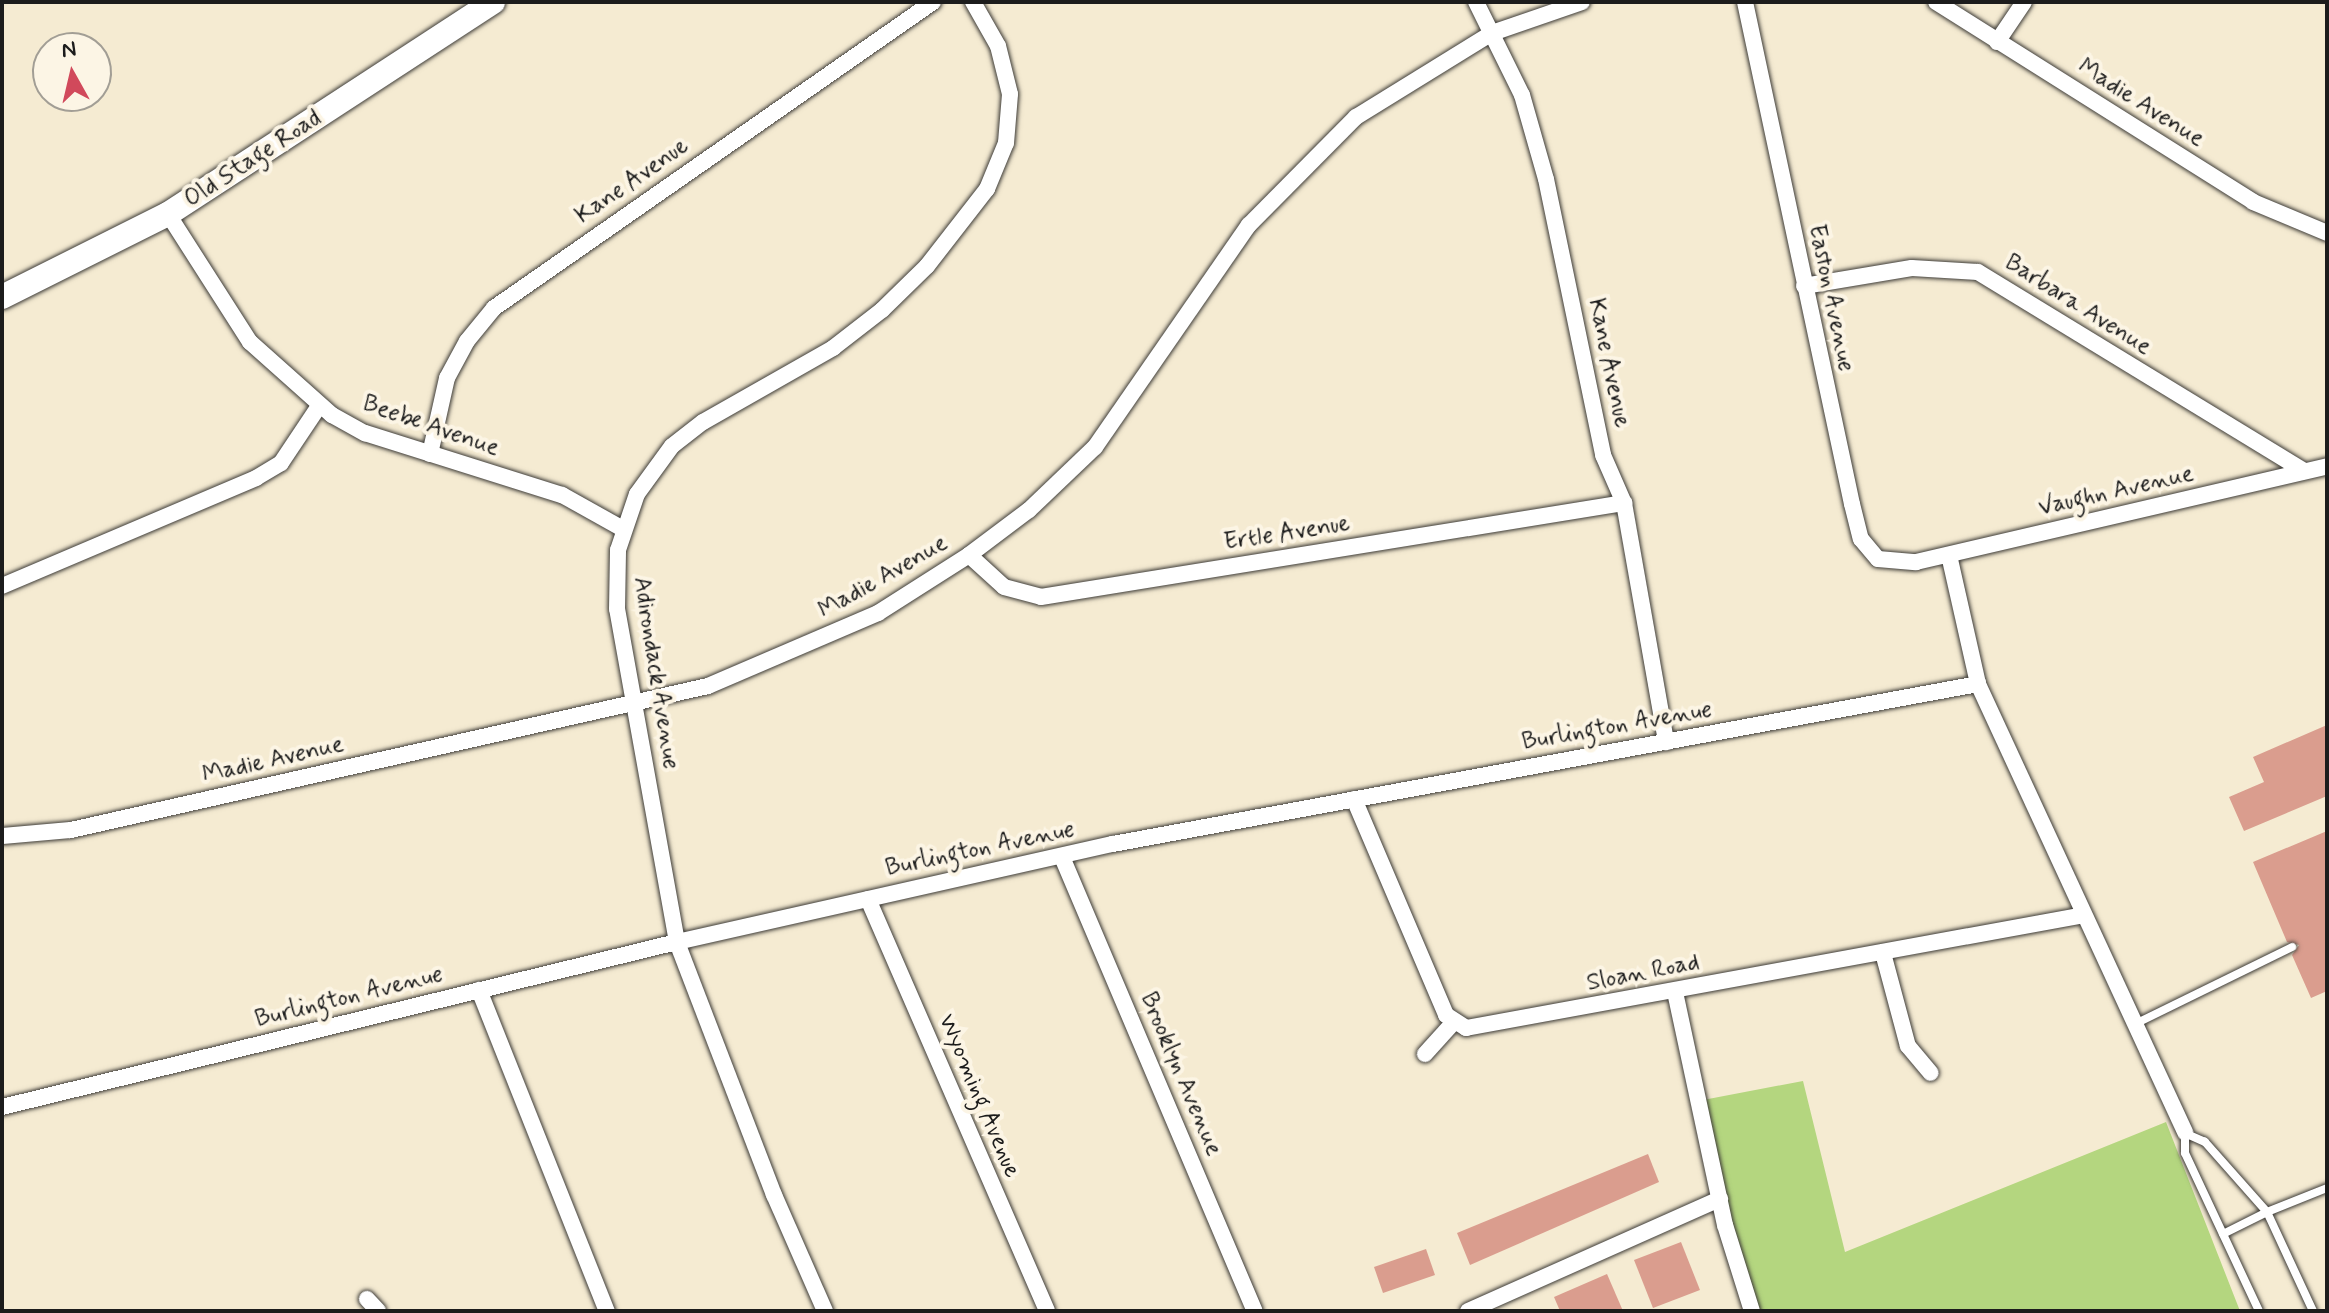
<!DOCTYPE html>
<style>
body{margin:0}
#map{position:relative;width:2329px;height:1313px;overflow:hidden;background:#f5ebd2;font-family:Mynerve,sans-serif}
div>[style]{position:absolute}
.green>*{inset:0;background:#b4d67f}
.building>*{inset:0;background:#da9d8e}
.roads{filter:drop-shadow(0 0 2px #3d3b37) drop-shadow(0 0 2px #3d3b37)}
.service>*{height:8px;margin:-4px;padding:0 4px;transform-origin:4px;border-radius:4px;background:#fff}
.minor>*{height:16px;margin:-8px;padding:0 8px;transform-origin:8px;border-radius:8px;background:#fff}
.secondary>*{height:24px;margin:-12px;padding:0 12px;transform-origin:12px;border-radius:12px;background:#fff}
span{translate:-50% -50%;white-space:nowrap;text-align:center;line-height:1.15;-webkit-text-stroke:8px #fcf5e5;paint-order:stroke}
.street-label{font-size:24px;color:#1c1c1c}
.frame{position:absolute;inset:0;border:4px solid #1c1c1c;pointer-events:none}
.north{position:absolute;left:32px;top:32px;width:80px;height:80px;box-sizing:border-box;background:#fcf5e5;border:2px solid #a29e95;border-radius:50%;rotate:352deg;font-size:22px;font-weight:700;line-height:32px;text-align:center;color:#1c1c1c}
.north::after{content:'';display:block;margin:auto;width:28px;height:36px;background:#d1495b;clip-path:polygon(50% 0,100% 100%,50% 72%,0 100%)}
</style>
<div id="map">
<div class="green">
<i style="clip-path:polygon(1803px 1081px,1845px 1252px,2166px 1122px,2240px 1311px,1759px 1311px,1742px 1273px,1703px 1100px)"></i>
</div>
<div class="building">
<i style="clip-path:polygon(2327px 725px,2327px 796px,2244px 831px,2229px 797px,2264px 782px,2253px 757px)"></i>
<i style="clip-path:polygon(2327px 831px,2327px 991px,2311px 998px,2292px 955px,2299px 945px,2287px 942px,2253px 862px)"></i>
<i style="clip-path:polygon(1648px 1154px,1659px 1182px,1470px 1265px,1457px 1233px)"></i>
<i style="clip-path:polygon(1681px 1242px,1700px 1290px,1653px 1308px,1634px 1260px)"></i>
<i style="clip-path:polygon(1426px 1249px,1435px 1275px,1383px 1293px,1374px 1267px)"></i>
<i style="clip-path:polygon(1607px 1274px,1623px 1311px,1560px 1311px,1554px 1297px)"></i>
</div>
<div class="roads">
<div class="service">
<i style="left:2135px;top:1024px;width:175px;rotate:-26.1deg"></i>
<i style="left:2223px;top:1234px;width:49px;rotate:-26.6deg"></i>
<i style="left:2267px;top:1212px;width:94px;rotate:-131.5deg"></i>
<i style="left:2205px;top:1142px;width:22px;rotate:-156deg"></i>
<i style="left:2185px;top:1133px;width:20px;rotate:90deg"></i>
<i style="left:2185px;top:1153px;width:174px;rotate:64.9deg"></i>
<i style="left:2313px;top:1311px;width:109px;rotate:-114.9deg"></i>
<i style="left:2267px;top:1212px;width:65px;rotate:-21.8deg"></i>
</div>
<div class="minor">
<i style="left:1476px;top:2px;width:104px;rotate:63.7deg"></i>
<i style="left:1522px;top:95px;width:87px;rotate:74.1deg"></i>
<i style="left:1546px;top:179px;width:282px;rotate:78.3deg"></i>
<i style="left:1603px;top:455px;width:52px;rotate:66.4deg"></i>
<i style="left:1624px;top:503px;width:243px;rotate:80deg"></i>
<i style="left:1745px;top:2px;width:513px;rotate:77.97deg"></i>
<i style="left:1852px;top:504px;width:36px;rotate:76deg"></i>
<i style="left:1861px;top:539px;width:26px;rotate:50deg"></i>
<i style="left:1878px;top:559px;width:38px;rotate:5deg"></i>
<i style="left:1916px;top:562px;width:422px;rotate:-13.1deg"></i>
<i style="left:1936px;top:2px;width:375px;rotate:32.2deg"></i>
<i style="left:2253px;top:202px;width:80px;rotate:22.7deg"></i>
<i style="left:1997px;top:42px;width:48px;rotate:-56deg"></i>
<i style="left:168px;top:214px;width:152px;rotate:57.4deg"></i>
<i style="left:250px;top:342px;width:110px;rotate:41.7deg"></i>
<i style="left:332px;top:415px;width:38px;rotate:29deg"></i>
<i style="left:365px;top:433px;width:207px;rotate:17.5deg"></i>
<i style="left:562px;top:495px;width:70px;rotate:29.1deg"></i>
<i style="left:1804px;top:286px;width:109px;rotate:-9.5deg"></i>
<i style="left:1912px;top:268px;width:66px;rotate:3.5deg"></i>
<i style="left:1978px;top:272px;width:382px;rotate:31.4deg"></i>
<i style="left:430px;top:454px;width:78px;rotate:-77.4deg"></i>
<i style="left:447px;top:378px;width:42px;rotate:-61.6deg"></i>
<i style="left:467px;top:341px;width:43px;rotate:-50.7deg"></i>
<i style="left:494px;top:308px;width:535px;rotate:-34.88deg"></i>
<i style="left:969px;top:555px;width:47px;rotate:42.4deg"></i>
<i style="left:1004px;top:587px;width:38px;rotate:15deg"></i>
<i style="left:1041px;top:597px;width:591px;rotate:-9.16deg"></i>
<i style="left:1949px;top:555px;width:132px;rotate:77.3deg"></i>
<i style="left:1978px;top:684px;width:494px;rotate:65.2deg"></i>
<i style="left:2px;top:586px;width:276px;rotate:-23deg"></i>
<i style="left:256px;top:478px;width:29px;rotate:-31deg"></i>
<i style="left:281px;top:463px;width:69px;rotate:-56.3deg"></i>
<i style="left:1354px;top:799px;width:235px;rotate:66.9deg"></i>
<i style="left:1446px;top:1015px;width:24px;rotate:33deg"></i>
<i style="left:1466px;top:1028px;width:628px;rotate:-10.36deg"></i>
<i style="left:2px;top:836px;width:69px;rotate:-5deg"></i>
<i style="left:71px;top:830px;width:653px;rotate:-12.74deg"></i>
<i style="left:708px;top:686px;width:185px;rotate:-23.2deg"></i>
<i style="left:878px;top:613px;width:108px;rotate:-32.5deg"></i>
<i style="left:969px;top:555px;width:75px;rotate:-36.9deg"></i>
<i style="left:1029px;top:510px;width:91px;rotate:-43.7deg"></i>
<i style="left:1095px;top:447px;width:270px;rotate:-55.3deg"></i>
<i style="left:1249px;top:225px;width:152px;rotate:-45.3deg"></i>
<i style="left:1356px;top:117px;width:160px;rotate:-31.7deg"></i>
<i style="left:1492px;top:33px;width:95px;rotate:-19deg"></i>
<i style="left:1062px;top:857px;width:493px;rotate:67deg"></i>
<i style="left:868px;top:899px;width:449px;rotate:66.5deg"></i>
<i style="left:1883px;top:953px;width:96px;rotate:75deg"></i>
<i style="left:1908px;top:1046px;width:35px;rotate:50deg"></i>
<i style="left:479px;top:990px;width:346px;rotate:68.3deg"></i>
<i style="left:1675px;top:992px;width:238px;rotate:77.9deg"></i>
<i style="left:1725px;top:1225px;width:90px;rotate:72.6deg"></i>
<i style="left:1425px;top:1054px;width:42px;rotate:-47.9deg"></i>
<i style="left:2px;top:1107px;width:695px;rotate:-13.74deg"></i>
<i style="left:677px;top:942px;width:447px;rotate:-12.7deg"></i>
<i style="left:1113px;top:844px;width:880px;rotate:-10.48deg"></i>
<i style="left:367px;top:1299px;width:16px;rotate:47deg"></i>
<i style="left:825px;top:1311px;width:127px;rotate:-113.7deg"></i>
<i style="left:774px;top:1195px;width:271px;rotate:-111deg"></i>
<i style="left:677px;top:942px;width:338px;rotate:-100.2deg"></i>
<i style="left:617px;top:609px;width:59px;rotate:-89deg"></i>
<i style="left:618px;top:550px;width:59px;rotate:-71.3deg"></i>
<i style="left:637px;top:494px;width:59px;rotate:-53.9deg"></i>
<i style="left:672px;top:446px;width:39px;rotate:-38deg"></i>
<i style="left:703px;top:422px;width:150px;rotate:-29.6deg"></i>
<i style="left:833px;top:348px;width:62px;rotate:-37.8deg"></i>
<i style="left:882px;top:310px;width:63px;rotate:-44.4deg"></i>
<i style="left:927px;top:266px;width:98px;rotate:-52.1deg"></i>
<i style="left:987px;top:189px;width:50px;rotate:-67.6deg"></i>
<i style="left:1006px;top:143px;width:49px;rotate:-85.3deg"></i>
<i style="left:1010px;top:94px;width:49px;rotate:-104deg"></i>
<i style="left:998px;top:46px;width:51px;rotate:-119.6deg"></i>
<i style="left:1468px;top:1311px;width:276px;rotate:-24deg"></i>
</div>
<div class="secondary">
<i style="left:2px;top:297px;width:186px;rotate:-26.6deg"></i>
<i style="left:168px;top:214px;width:388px;rotate:-33.1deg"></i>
</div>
</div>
<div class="street-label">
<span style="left:2141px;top:103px;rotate:32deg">Madie Avenue</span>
<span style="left:253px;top:159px;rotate:-33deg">Old Stage Road</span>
<span style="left:632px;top:181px;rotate:-35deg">Kane Avenue</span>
<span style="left:1831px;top:298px;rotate:78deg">Easton Avenue</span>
<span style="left:2078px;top:305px;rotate:32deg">Barbara Avenue</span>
<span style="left:1609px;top:363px;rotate:78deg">Kane Avenue</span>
<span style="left:431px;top:426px;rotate:19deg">Beebe Avenue</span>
<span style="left:2116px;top:491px;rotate:-13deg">Vaughn Avenue</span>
<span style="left:1287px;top:533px;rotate:-9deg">Ertle Avenue</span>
<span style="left:883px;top:577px;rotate:-30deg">Madie Avenue</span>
<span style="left:656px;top:673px;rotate:81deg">Adirondack Avenue</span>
<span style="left:1617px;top:726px;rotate:-10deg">Burlington Avenue</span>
<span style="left:273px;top:760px;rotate:-13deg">Madie Avenue</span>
<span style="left:980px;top:849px;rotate:-12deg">Burlington Avenue</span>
<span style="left:1643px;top:973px;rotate:-11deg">Sloan Road</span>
<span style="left:349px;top:997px;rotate:-14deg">Burlington Avenue</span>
<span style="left:1181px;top:1074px;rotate:67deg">Brooklyn Avenue</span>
<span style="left:979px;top:1096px;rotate:67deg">Wyoming Avenue</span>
</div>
<div class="frame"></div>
<div class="north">N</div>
</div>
